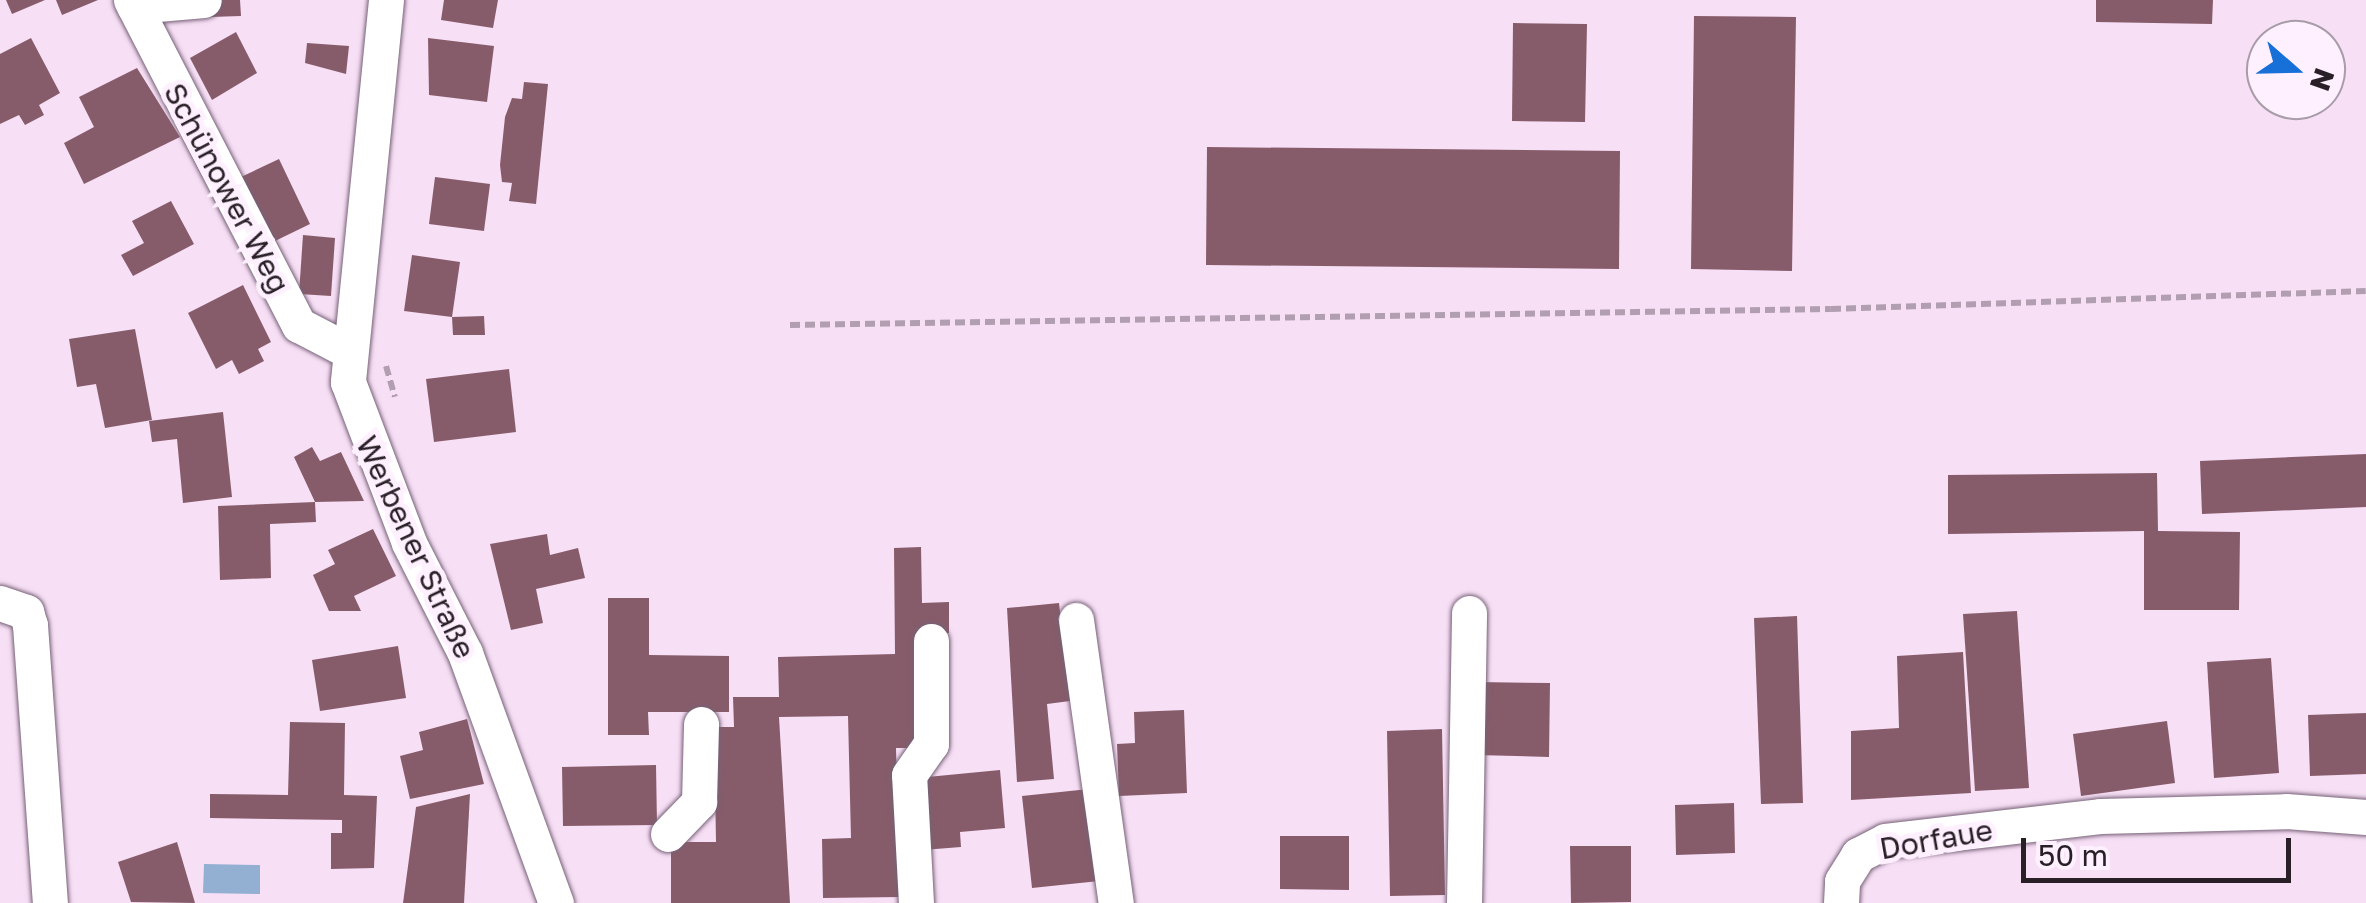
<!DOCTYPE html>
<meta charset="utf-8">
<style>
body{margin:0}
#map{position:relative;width:2366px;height:903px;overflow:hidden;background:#f7dff6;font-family:"Golos Text",sans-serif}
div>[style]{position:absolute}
.water>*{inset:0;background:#93b0d2}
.building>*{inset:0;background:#875c6a}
.path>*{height:6px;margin-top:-3px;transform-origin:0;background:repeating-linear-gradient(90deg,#b19eb0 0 10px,transparent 0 15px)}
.roads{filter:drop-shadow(0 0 2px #766176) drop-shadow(0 0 2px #766176)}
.minor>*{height:35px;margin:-17.5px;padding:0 17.5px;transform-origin:17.5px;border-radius:17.5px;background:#fff}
span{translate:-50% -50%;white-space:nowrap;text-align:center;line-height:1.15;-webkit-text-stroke:10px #fef0fe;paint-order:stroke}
.street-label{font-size:30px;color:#281f27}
.north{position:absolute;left:2246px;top:20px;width:100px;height:100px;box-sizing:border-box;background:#fef0fe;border:2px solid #a89ca8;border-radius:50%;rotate:110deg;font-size:28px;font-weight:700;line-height:40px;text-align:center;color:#281f27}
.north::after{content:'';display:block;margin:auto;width:35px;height:45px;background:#176fd8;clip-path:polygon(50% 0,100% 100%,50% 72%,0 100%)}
.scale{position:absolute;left:2021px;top:838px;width:270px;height:45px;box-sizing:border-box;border:5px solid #281f27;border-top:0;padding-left:12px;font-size:30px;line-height:35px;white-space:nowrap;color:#281f27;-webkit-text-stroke:8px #fef0fe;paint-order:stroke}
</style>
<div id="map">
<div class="water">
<i style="clip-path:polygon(204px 864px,260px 865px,260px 894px,203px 893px)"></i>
</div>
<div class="building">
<i style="clip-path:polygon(6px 0,45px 0,12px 14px)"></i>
<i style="clip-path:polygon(56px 0,98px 0,62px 15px)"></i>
<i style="clip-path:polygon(209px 0,240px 0,241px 16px,210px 17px)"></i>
<i style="clip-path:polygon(444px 0,498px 0,493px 28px,441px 20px)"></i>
<i style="clip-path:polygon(2096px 0,2213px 0,2212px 24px,2096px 22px)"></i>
<i style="clip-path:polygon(1694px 16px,1796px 17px,1792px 271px,1691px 269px)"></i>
<i style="clip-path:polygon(1513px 23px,1587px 24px,1585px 122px,1512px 121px)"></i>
<i style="clip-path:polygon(236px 32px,257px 73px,212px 100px,190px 58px)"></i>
<i style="clip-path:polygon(31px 38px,60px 93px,39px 105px,44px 115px,25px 125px,19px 115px,0 124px,0 54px)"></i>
<i style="clip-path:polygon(428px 38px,494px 46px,487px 102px,429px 95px)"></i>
<i style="clip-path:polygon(307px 43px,349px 46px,346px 74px,305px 63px)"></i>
<i style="clip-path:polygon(137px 68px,180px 137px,84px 184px,64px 143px,94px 127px,79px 97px)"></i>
<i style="clip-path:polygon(524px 82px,548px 84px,536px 204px,509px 201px,512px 183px,502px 182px,500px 165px,505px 117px,512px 98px,522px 99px)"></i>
<i style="clip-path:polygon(1207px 147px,1620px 151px,1619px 269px,1206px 265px)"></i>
<i style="clip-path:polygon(279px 159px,310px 224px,273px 242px,241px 177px)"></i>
<i style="clip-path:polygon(435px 177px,490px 184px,484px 231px,429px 224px)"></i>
<i style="clip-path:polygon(171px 201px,194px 244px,133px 276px,121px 255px,144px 243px,132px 221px)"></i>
<i style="clip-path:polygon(303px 235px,335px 238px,331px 296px,299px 294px)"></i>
<i style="clip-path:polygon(412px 255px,460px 262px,452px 317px,404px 311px)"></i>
<i style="clip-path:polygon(243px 285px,271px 342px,258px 349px,264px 361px,239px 374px,232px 360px,216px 369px,188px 313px)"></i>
<i style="clip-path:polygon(484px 316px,485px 335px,453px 335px,452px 317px)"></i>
<i style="clip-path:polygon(135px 329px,152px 420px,105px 428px,96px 384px,77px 387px,69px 339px)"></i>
<i style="clip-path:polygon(509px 369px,516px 432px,434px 442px,426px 379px)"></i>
<i style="clip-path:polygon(223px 412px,232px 497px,183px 503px,177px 439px,152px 442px,149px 421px)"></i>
<i style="clip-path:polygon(312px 447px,320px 461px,341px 452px,364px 501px,315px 502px,294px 457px)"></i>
<i style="clip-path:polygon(2366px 454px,2366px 507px,2202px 514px,2200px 461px)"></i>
<i style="clip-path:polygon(2157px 473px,2158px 531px,2240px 532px,2239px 610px,2144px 610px,2144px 531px,1948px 534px,1948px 475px)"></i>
<i style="clip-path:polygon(315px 502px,316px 522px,270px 524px,271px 578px,220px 580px,218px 506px)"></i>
<i style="clip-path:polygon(373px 529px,396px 576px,354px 596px,361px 611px,329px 611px,313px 575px,335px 564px,328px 550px)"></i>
<i style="clip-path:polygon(547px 534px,550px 555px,578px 548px,585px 578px,536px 589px,543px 623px,511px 630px,490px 544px)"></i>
<i style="clip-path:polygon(921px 547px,922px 603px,949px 602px,949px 633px,915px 634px,916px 748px,896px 748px,900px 897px,823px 898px,822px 839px,851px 838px,848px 716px,779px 717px,790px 903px,671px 903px,671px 842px,716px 842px,714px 727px,734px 727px,733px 697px,779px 697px,778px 657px,895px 654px,894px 548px)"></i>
<i style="clip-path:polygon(608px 598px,649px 598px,649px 655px,729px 656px,729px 712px,648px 712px,649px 735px,608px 735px)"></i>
<i style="clip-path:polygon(1059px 603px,1070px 701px,1047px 704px,1054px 779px,1017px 782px,1007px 608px)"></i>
<i style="clip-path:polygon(2017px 611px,2029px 788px,1975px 791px,1963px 614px)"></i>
<i style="clip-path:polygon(1797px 616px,1803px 803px,1761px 804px,1754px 618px)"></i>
<i style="clip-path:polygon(398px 646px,406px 698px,320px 711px,312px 660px)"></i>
<i style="clip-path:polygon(1963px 652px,1971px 793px,1851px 800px,1851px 731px,1899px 728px,1897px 656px)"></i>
<i style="clip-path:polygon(2271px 658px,2279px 773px,2214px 778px,2207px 662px)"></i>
<i style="clip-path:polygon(1477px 682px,1550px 683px,1549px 757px,1476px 755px)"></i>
<i style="clip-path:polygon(1184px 710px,1187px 793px,1119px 796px,1117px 744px,1135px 743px,1134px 712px)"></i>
<i style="clip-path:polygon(2366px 713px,2366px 774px,2310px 776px,2308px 715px)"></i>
<i style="clip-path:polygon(467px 719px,484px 784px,410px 799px,400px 756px,423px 750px,419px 732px)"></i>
<i style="clip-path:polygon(2167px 721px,2175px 783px,2081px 796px,2073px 734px)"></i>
<i style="clip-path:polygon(290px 722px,345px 723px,344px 795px,377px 796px,374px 868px,331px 869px,331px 833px,342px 833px,342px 820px,210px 818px,210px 794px,288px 795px)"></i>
<i style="clip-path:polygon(1442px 729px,1445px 895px,1390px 896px,1387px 731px)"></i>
<i style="clip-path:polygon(656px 765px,657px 825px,563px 826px,562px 767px)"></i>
<i style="clip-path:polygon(1000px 770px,1005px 828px,960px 832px,961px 847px,923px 850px,917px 778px)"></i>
<i style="clip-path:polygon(1089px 789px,1099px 881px,1032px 888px,1022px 796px)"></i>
<i style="clip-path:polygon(470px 794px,464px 903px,403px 903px,416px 807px)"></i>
<i style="clip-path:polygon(1734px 803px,1735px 853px,1676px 855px,1675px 805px)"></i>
<i style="clip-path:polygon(1280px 836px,1349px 836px,1349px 890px,1280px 889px)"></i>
<i style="clip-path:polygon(177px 842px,195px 903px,131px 902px,118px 862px)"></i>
<i style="clip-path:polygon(1570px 846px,1631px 846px,1631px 902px,1571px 903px)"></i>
</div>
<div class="path">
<i style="left:790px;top:325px;width:1041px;rotate:-0.88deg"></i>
<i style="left:1831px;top:309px;width:535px;rotate:-1.93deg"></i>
<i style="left:386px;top:366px;width:32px;rotate:74deg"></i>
</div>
<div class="roads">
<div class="minor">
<i style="left:131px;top:0;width:366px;rotate:62.7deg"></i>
<i style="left:299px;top:325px;width:56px;rotate:27.5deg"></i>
<i style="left:386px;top:0;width:384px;rotate:95.7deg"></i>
<i style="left:348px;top:382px;width:172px;rotate:69.2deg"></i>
<i style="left:409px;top:543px;width:123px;rotate:63deg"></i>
<i style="left:465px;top:653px;width:266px;rotate:70deg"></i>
<i style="left:134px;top:6px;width:70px;rotate:-4.9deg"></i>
<i style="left:0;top:603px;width:28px;rotate:19deg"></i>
<i style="left:26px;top:612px;width:14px;rotate:73deg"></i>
<i style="left:30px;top:625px;width:279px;rotate:85.9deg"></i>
<i style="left:1076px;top:620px;width:286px;rotate:82deg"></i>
<i style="left:668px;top:834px;width:45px;rotate:-45.9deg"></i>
<i style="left:699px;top:802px;width:78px;rotate:-88.5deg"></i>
<i style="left:916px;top:903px;width:128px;rotate:-93.1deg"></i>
<i style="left:909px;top:775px;width:38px;rotate:-55deg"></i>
<i style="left:931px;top:744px;width:103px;rotate:-90deg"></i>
<i style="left:1464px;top:903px;width:290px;rotate:-89deg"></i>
<i style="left:1841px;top:903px;width:22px;rotate:-87deg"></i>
<i style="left:1842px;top:881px;width:31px;rotate:-58deg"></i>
<i style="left:1858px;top:855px;width:30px;rotate:-27deg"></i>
<i style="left:1885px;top:841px;width:216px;rotate:-6.6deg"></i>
<i style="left:2100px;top:816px;width:186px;rotate:-1.5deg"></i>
<i style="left:2286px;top:811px;width:80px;rotate:4.3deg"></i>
</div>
</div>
<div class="street-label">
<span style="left:227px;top:188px;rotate:62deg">Schünower Weg</span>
<span style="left:416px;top:547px;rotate:65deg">Werbener Straße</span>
<span style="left:1936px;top:839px;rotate:-10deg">Dorfaue</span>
</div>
<div class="north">N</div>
<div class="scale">50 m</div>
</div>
